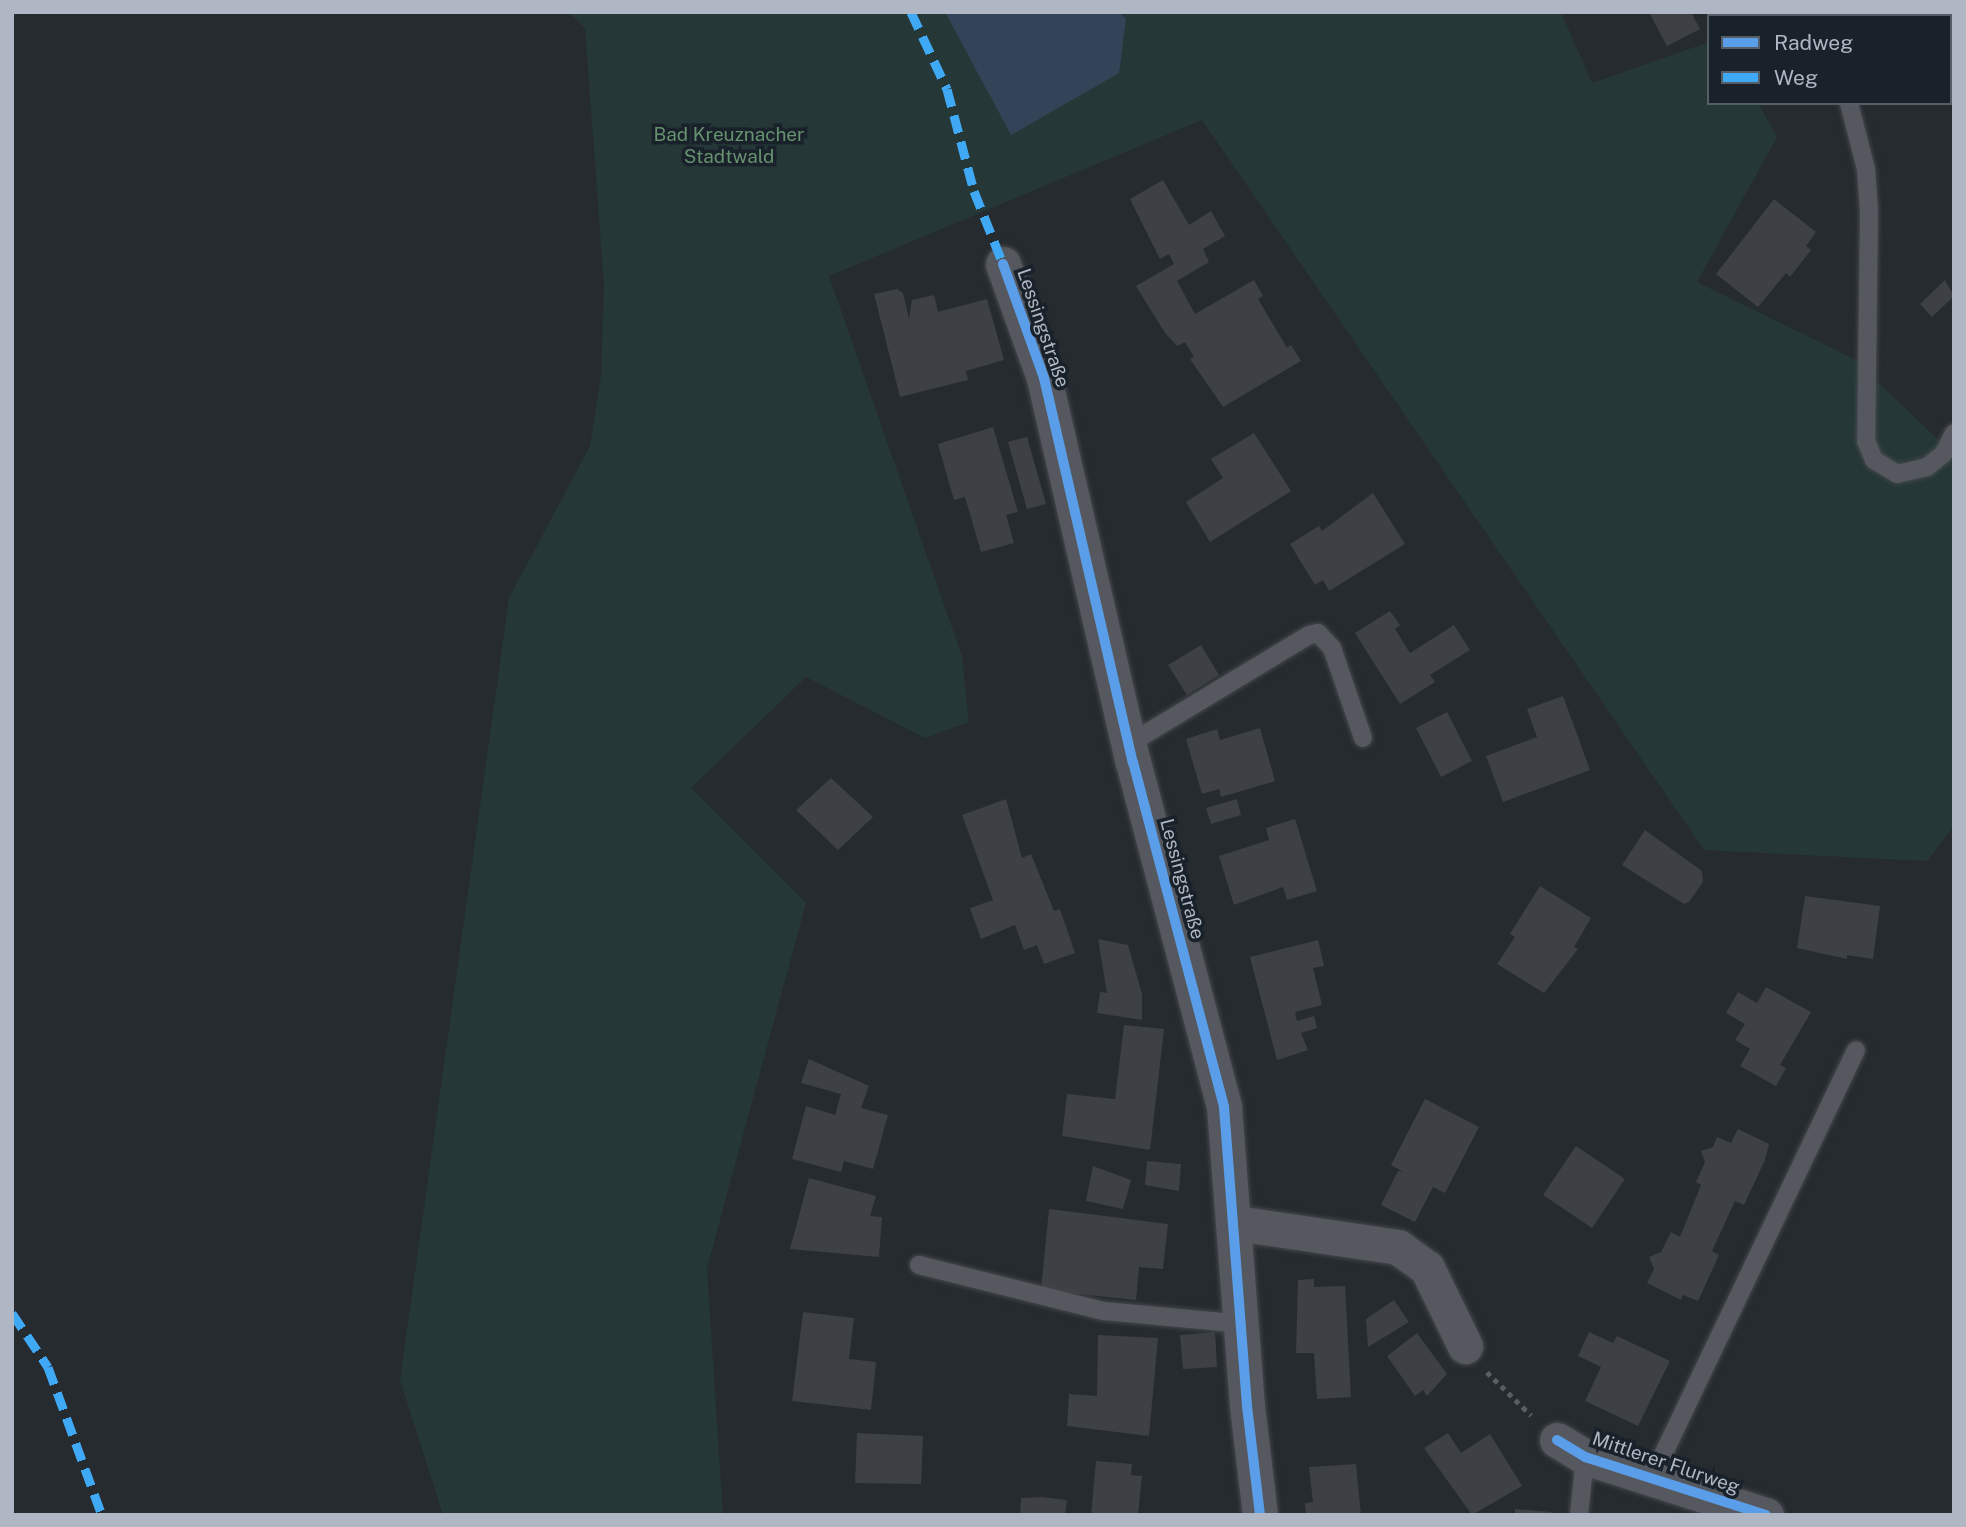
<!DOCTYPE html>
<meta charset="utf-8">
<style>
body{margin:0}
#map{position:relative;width:1966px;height:1527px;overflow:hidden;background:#262b30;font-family:"Public Sans",sans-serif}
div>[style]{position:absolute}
.green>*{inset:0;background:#253737}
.water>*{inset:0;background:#344458}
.building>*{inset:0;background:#3d4145}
.path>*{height:4.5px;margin-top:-2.25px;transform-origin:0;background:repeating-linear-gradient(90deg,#585e63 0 5px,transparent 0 10px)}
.roads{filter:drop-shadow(0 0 2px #43474b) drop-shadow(0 0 2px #43474b)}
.lane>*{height:18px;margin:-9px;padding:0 9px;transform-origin:9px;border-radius:9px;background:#55595f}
.street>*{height:35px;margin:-17.5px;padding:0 17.5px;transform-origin:17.5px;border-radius:17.5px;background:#55595f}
.quiet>*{height:9px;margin-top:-4.5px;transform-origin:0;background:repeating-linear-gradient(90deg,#3fa9f5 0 18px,transparent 0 27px)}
.cycleway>*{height:10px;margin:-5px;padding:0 5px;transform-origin:5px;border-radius:5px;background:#5a9eea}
span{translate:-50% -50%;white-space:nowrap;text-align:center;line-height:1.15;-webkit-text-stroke:7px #19212a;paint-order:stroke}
.park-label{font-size:19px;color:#67926f}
.street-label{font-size:19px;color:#aeb7c3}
.frame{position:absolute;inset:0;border:14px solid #aeb7c3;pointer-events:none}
.legend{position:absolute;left:1707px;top:14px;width:245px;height:91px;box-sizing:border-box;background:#19212a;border:2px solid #555d67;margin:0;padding:9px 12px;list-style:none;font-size:21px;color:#aeb7c3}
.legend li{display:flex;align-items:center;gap:14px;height:35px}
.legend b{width:35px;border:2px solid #555d67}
</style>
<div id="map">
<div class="green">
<i style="clip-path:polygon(568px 12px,1561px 12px,1592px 83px,1709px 42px,1709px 103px,1758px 103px,1777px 137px,1697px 282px,1854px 359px,1954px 455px,1954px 826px,1927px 861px,1704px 850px,1202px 120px,829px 276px,962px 656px,969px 722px,925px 738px,806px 677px,691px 788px,806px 903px,707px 1268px,723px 1515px,443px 1515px,400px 1380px,509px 598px,590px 446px,601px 376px,604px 285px,585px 28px)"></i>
</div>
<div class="water">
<i style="clip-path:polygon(945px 12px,1119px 12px,1126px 19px,1119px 73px,1011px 135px)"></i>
</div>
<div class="building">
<i style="clip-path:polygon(1649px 12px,1691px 12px,1700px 29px,1667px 46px)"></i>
<i style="clip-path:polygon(1871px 12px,1932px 12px,1934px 16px,1873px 16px)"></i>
<i style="clip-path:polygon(1163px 180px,1189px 225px,1211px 211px,1225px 236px,1203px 249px,1209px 262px,1177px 281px,1195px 314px,1254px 280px,1263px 296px,1258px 299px,1287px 348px,1291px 345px,1301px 361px,1223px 407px,1190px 359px,1194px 357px,1185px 342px,1177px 346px,1165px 333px,1136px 286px,1174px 264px,1169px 254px,1160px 259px,1130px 199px)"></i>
<i style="clip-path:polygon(1774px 199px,1816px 232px,1806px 246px,1811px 250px,1790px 277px,1786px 273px,1758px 307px,1716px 274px)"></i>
<i style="clip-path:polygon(1945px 280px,1954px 296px,1932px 317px,1920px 304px)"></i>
<i style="clip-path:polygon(897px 289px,903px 293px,909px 319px,912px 300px,934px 295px,938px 312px,987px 299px,1004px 360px,966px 371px,968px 380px,900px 397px,874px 294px)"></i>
<i style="clip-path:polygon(993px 427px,1018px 512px,1006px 515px,1014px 543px,981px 552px,965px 497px,954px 500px,938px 444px)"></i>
<i style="clip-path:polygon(1254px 433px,1291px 491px,1210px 542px,1186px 502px,1223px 478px,1211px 459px)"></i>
<i style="clip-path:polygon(1027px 437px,1046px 504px,1027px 509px,1008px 442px)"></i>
<i style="clip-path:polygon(1373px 493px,1405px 544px,1329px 591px,1323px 580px,1315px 585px,1290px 544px,1319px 526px,1322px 531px)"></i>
<i style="clip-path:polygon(1390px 611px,1400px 625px,1395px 629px,1410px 653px,1454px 625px,1470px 650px,1430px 675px,1435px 682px,1400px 704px,1355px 633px)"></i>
<i style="clip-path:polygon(1201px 645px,1219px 675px,1187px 695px,1168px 665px)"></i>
<i style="clip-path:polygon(1563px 696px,1590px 770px,1503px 802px,1486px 756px,1537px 737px,1527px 709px)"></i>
<i style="clip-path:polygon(1447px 712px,1472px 761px,1441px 777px,1416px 728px)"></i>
<i style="clip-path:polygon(1260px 728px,1275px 781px,1221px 797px,1219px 789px,1202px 794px,1186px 739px,1217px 729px,1220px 740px)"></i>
<i style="clip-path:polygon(831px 778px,873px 817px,838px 850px,796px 810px)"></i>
<i style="clip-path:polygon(1006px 799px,1022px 858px,1031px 854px,1054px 911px,1060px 909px,1075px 953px,1044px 964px,1037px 945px,1024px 950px,1015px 925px,981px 939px,970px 908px,993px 900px,962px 815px)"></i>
<i style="clip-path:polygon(1237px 799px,1241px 815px,1211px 824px,1206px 808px)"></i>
<i style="clip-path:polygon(1295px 819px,1317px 891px,1287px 900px,1283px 887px,1234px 905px,1219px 856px,1269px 840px,1266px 828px)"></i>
<i style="clip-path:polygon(1645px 830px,1702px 871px,1703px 882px,1689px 902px,1684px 904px,1622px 865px)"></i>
<i style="clip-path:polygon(1540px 886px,1591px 918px,1574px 947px,1578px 949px,1544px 993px,1497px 964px,1515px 937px,1510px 934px)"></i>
<i style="clip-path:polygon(1805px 896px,1880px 906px,1873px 959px,1847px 955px,1847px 959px,1797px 948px)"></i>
<i style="clip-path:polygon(1098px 939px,1128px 945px,1142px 994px,1142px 1020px,1097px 1013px,1100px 992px,1107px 993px)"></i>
<i style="clip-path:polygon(1318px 940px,1324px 966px,1313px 968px,1322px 1005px,1295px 1012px,1297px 1021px,1314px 1016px,1317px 1028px,1301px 1033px,1308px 1050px,1277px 1060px,1250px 957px)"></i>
<i style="clip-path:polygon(1766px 987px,1811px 1012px,1780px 1065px,1786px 1068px,1776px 1086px,1740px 1066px,1750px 1049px,1735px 1040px,1745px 1024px,1726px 1013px,1738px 992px,1757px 1003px)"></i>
<i style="clip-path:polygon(1124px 1025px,1164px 1029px,1150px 1150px,1062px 1136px,1067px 1094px,1115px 1099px)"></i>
<i style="clip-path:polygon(809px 1059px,869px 1086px,861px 1108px,888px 1115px,873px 1169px,844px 1161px,841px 1172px,792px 1159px,806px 1106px,835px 1115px,841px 1094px,801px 1083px)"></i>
<i style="clip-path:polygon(1425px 1099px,1479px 1127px,1445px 1193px,1433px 1187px,1415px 1222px,1381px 1205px,1398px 1171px,1403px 1172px,1391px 1165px)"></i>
<i style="clip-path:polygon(1738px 1129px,1769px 1144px,1765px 1160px,1744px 1205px,1735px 1201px,1712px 1251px,1719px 1255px,1698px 1301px,1683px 1295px,1681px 1300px,1647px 1283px,1654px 1269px,1649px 1257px,1661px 1252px,1671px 1232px,1680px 1237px,1701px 1185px,1696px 1182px,1705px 1162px,1701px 1151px,1713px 1147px,1717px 1137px,1731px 1143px)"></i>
<i style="clip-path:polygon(1576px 1146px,1625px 1179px,1592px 1228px,1543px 1195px)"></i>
<i style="clip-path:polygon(1147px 1161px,1181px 1164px,1179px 1191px,1145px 1185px)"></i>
<i style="clip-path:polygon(1093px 1166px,1131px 1180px,1123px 1209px,1086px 1201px)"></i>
<i style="clip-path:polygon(809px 1178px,876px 1196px,870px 1216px,882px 1217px,879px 1257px,790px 1249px)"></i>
<i style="clip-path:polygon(1049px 1209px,1168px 1224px,1163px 1269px,1139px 1267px,1136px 1300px,1041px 1290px)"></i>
<i style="clip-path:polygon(1314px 1279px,1314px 1287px,1345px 1286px,1351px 1397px,1317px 1399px,1314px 1353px,1296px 1353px,1298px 1280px)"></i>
<i style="clip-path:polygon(1394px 1300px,1409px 1322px,1368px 1347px,1366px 1319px)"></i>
<i style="clip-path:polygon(803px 1312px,854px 1318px,849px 1359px,876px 1362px,871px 1410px,792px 1401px)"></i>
<i style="clip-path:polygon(1215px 1332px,1217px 1367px,1183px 1369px,1180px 1335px)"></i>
<i style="clip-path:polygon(1589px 1332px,1613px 1343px,1617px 1336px,1670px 1361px,1638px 1426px,1585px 1401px,1601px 1367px,1578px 1356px)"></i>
<i style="clip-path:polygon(1417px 1333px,1447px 1374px,1427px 1396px,1423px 1390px,1415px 1396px,1387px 1356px)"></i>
<i style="clip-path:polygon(1098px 1335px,1158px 1338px,1149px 1436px,1067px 1426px,1069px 1394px,1097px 1396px)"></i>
<i style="clip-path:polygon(857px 1433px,923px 1436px,921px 1484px,855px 1483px)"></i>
<i style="clip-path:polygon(1448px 1433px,1461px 1453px,1490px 1434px,1522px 1486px,1472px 1515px,1424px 1448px)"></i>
<i style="clip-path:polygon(1096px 1461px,1132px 1464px,1131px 1475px,1142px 1476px,1138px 1515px,1091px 1515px)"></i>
<i style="clip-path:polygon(1356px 1464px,1361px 1515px,1306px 1515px,1305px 1503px,1313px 1502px,1309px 1467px)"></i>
<i style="clip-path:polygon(1042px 1497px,1067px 1500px,1065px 1515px,1020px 1515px,1021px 1498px)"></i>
<i style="clip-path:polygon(1515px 1509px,1552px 1512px,1551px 1515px,1515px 1515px)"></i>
</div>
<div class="path">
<i style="left:1487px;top:1372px;width:62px;rotate:44.3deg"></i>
</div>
<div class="roads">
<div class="lane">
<i style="left:1804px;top:12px;width:4px;rotate:63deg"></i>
<i style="left:1849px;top:103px;width:68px;rotate:75.6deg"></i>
<i style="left:1866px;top:169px;width:42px;rotate:85.9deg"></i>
<i style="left:1869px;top:211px;width:230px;rotate:90.7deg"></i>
<i style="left:1866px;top:441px;width:21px;rotate:67deg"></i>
<i style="left:1874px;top:460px;width:27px;rotate:31deg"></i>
<i style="left:1897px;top:474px;width:31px;rotate:-13deg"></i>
<i style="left:1927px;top:467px;width:22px;rotate:-39deg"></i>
<i style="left:1944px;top:453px;width:22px;rotate:-63deg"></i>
<i style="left:1129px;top:744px;width:210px;rotate:-31.2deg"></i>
<i style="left:1309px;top:635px;width:9px;rotate:-13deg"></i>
<i style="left:1318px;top:633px;width:21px;rotate:47deg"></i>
<i style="left:1332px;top:648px;width:95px;rotate:71deg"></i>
<i style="left:919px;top:1265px;width:191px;rotate:14deg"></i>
<i style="left:1104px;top:1311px;width:140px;rotate:5.3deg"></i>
<i style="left:1651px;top:1480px;width:476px;rotate:-64.5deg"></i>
<i style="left:1579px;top:1515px;width:58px;rotate:-84.1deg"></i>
</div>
<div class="street">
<i style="left:1003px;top:264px;width:121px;rotate:70.2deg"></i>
<i style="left:1044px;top:378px;width:394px;rotate:77deg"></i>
<i style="left:1133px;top:762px;width:357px;rotate:75.2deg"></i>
<i style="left:1224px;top:1107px;width:300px;rotate:85.6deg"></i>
<i style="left:1247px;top:1406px;width:110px;rotate:83.2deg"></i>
<i style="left:1236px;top:1223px;width:164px;rotate:8.4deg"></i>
<i style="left:1398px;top:1247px;width:36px;rotate:36deg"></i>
<i style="left:1427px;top:1268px;width:87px;rotate:64deg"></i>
<i style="left:1557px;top:1440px;width:33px;rotate:31deg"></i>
<i style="left:1585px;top:1457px;width:190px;rotate:17.8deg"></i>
</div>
</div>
<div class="quiet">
<i style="left:911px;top:12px;width:85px;rotate:64.9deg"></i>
<i style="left:947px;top:89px;width:106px;rotate:75.2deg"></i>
<i style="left:974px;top:191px;width:79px;rotate:68.3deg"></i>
<i style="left:12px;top:1313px;width:65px;rotate:56.3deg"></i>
<i style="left:48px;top:1367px;width:158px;rotate:70deg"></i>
</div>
<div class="cycleway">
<i style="left:1003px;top:264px;width:121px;rotate:70.2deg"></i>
<i style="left:1044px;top:378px;width:394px;rotate:77deg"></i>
<i style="left:1133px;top:762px;width:357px;rotate:75.2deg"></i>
<i style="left:1224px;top:1107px;width:300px;rotate:85.6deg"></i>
<i style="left:1247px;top:1406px;width:110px;rotate:83.2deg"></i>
<i style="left:1557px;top:1440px;width:33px;rotate:31deg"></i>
<i style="left:1585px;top:1457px;width:190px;rotate:17.8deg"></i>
</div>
<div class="park-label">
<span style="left:729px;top:146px">Bad Kreuznacher<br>Stadtwald</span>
</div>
<div class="street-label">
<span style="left:1043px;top:328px;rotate:71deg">Lessingstraße</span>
<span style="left:1182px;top:879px;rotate:75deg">Lessingstraße</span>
<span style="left:1666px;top:1463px;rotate:19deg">Mittlerer Flurweg</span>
</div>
<div class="frame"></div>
<ul class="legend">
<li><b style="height:9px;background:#5a9eea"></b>Radweg</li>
<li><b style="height:9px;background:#3fa9f5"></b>Weg</li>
</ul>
</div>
